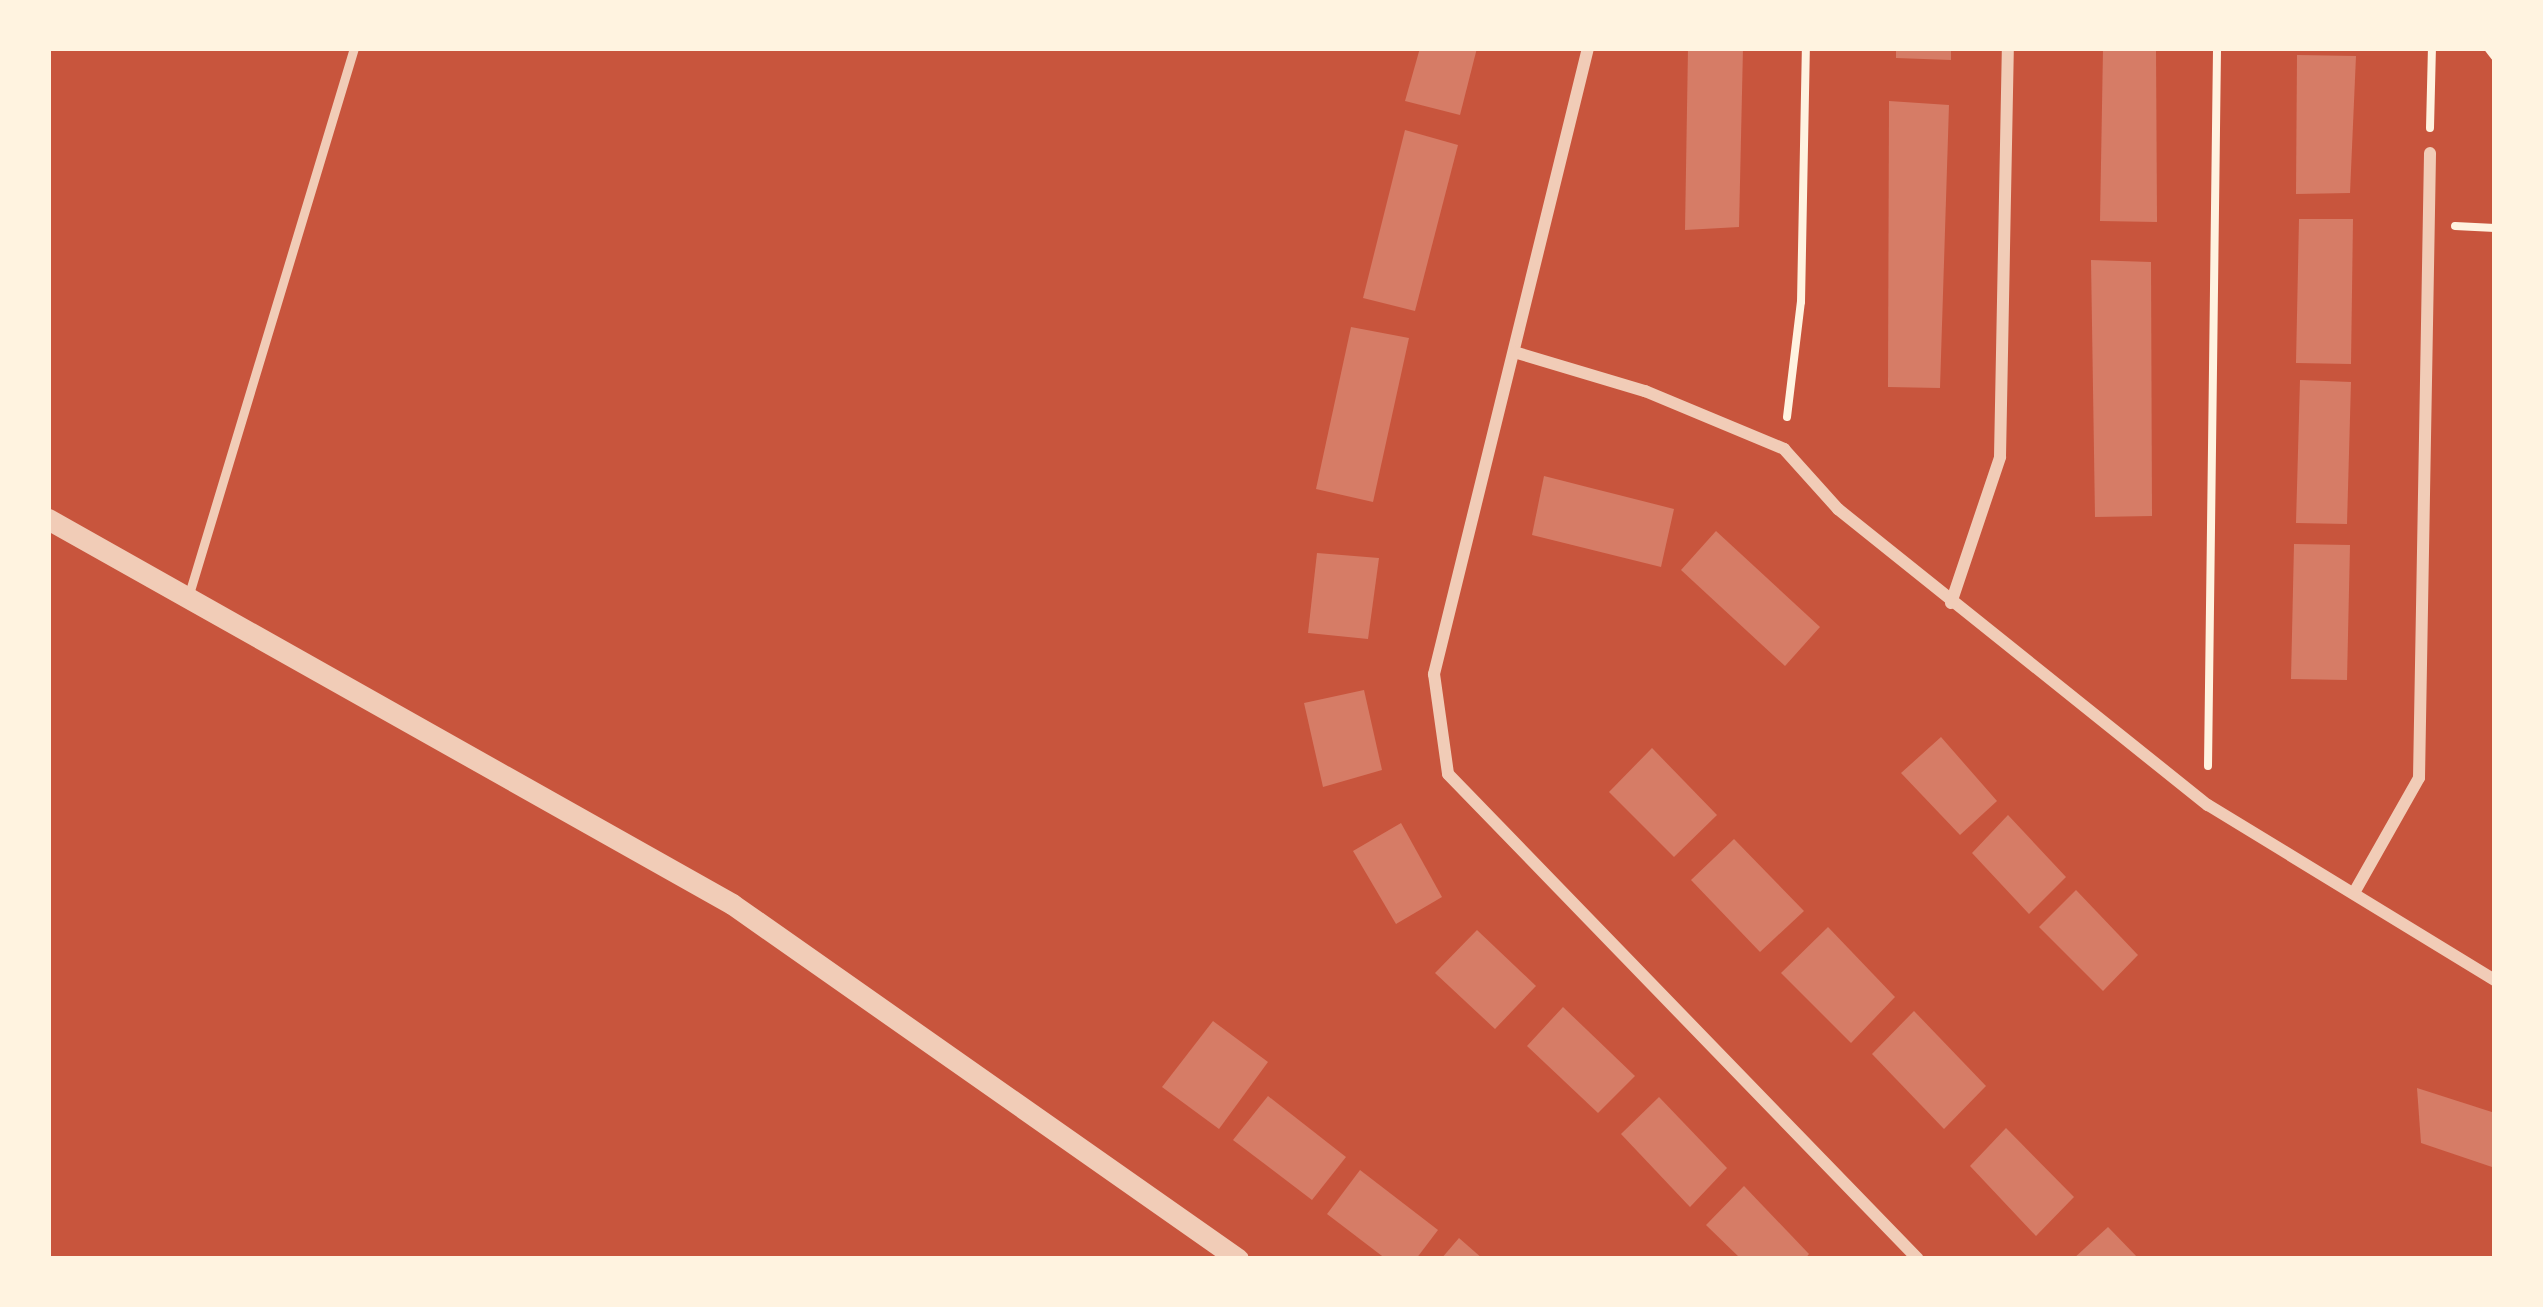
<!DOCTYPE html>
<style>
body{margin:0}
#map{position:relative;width:2543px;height:1307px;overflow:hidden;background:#c8553d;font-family:Cabin,sans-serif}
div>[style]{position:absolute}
.building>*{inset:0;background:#d67c66}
.path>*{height:8px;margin:-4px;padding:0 4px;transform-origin:4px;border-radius:4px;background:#fff3e0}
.service>*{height:9px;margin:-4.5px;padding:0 4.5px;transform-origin:4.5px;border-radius:4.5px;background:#f1ccb7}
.minor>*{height:12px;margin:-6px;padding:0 6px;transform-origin:6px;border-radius:6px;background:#f1ccb7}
.tertiary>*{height:21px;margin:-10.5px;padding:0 10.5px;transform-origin:10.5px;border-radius:10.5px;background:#f1ccb7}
span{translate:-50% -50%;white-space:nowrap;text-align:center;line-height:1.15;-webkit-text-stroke:12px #fff3e0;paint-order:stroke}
.frame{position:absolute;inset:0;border:51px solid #fff3e0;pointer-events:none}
</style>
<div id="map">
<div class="building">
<i style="clip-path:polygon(1420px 48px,1477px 48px,1460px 115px,1405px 101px)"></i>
<i style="clip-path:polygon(1688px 48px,1743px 48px,1739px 227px,1685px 230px)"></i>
<i style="clip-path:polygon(1896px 48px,1951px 48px,1951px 60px,1896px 58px)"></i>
<i style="clip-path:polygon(2103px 49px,2156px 50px,2157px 222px,2100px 221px)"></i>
<i style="clip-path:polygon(2297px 55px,2356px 56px,2350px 193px,2296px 194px)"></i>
<i style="clip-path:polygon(1889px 101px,1949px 105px,1940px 388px,1888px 387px)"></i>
<i style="clip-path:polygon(1405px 130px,1458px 145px,1415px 311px,1363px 298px)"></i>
<i style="clip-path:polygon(2299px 219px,2353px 219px,2351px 364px,2296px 363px)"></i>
<i style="clip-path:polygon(2091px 260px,2151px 262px,2152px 516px,2095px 517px)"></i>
<i style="clip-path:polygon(1351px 327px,1409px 338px,1373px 502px,1316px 489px)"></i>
<i style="clip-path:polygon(2300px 380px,2351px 382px,2347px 524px,2296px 523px)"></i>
<i style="clip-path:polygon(1544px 476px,1674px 509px,1661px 567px,1532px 535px)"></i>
<i style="clip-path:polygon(1716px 531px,1820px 627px,1785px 666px,1681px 570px)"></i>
<i style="clip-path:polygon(2294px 544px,2350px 545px,2347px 680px,2291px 679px)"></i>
<i style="clip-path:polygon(1317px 553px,1379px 558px,1368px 639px,1308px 633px)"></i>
<i style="clip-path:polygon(1364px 690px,1382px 770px,1323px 787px,1304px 703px)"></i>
<i style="clip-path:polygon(1941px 737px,1997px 801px,1960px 835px,1901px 773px)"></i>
<i style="clip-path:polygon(1652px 748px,1717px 815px,1674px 857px,1609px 792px)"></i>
<i style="clip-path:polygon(2008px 815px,2066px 877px,2029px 914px,1972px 853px)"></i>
<i style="clip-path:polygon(1401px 823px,1442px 897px,1396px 924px,1353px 851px)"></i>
<i style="clip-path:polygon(1734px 839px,1804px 911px,1760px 952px,1691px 880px)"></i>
<i style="clip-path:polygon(2076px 890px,2138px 955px,2103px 991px,2039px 927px)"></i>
<i style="clip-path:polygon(1828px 927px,1895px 997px,1851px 1043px,1781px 973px)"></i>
<i style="clip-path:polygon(1477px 930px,1536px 986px,1495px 1029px,1435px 973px)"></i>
<i style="clip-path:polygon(1563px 1007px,1635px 1076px,1598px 1113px,1527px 1046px)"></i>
<i style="clip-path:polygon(1914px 1011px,1986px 1086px,1944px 1129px,1872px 1054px)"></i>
<i style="clip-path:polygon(1213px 1021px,1268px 1062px,1219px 1129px,1162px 1087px)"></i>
<i style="clip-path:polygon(2417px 1088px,2495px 1113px,2495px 1168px,2421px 1143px)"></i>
<i style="clip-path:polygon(1268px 1096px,1346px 1157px,1312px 1200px,1233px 1140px)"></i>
<i style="clip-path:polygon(1659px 1097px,1727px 1168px,1690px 1207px,1621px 1134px)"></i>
<i style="clip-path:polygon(2006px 1128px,2074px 1197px,2036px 1236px,1970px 1166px)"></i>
<i style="clip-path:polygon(1360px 1170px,1438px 1230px,1416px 1259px,1386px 1259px,1327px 1214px)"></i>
<i style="clip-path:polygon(1744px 1186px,1809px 1254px,1805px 1259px,1741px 1259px,1706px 1225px)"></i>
<i style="clip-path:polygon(2108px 1227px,2139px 1259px,2073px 1259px)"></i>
<i style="clip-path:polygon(1459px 1238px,1483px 1259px,1441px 1259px)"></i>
</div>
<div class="path">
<i style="left:2488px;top:48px;width:11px;rotate:52deg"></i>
<i style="left:2430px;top:128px;width:80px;rotate:-88.6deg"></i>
<i style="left:2455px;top:226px;width:40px;rotate:2.9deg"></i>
<i style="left:1787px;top:417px;width:116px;rotate:-83.1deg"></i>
<i style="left:1801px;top:302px;width:254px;rotate:-88.9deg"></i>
<i style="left:2208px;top:766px;width:718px;rotate:-89.28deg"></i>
</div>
<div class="service">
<i style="left:189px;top:594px;width:570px;rotate:-73.19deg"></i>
</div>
<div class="minor">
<i style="left:1588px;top:48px;width:645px;rotate:103.82deg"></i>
<i style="left:1434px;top:674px;width:101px;rotate:82deg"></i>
<i style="left:1448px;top:774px;width:675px;rotate:45.9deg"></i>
<i style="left:1514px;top:352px;width:137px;rotate:16.6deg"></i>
<i style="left:1645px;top:391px;width:151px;rotate:22.6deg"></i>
<i style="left:1784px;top:449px;width:81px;rotate:48deg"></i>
<i style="left:1838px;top:509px;width:474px;rotate:38.7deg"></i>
<i style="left:2208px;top:805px;width:336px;rotate:31.4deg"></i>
<i style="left:1951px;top:603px;width:154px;rotate:-71.4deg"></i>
<i style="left:2000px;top:457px;width:409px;rotate:-88.9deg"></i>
<i style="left:2355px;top:891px;width:130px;rotate:-60.5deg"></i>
<i style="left:2419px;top:778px;width:625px;rotate:-88.99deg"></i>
</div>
<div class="tertiary">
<i style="left:48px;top:519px;width:785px;rotate:29.37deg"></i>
<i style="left:732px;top:904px;width:618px;rotate:35.05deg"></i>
</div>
<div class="frame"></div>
</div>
